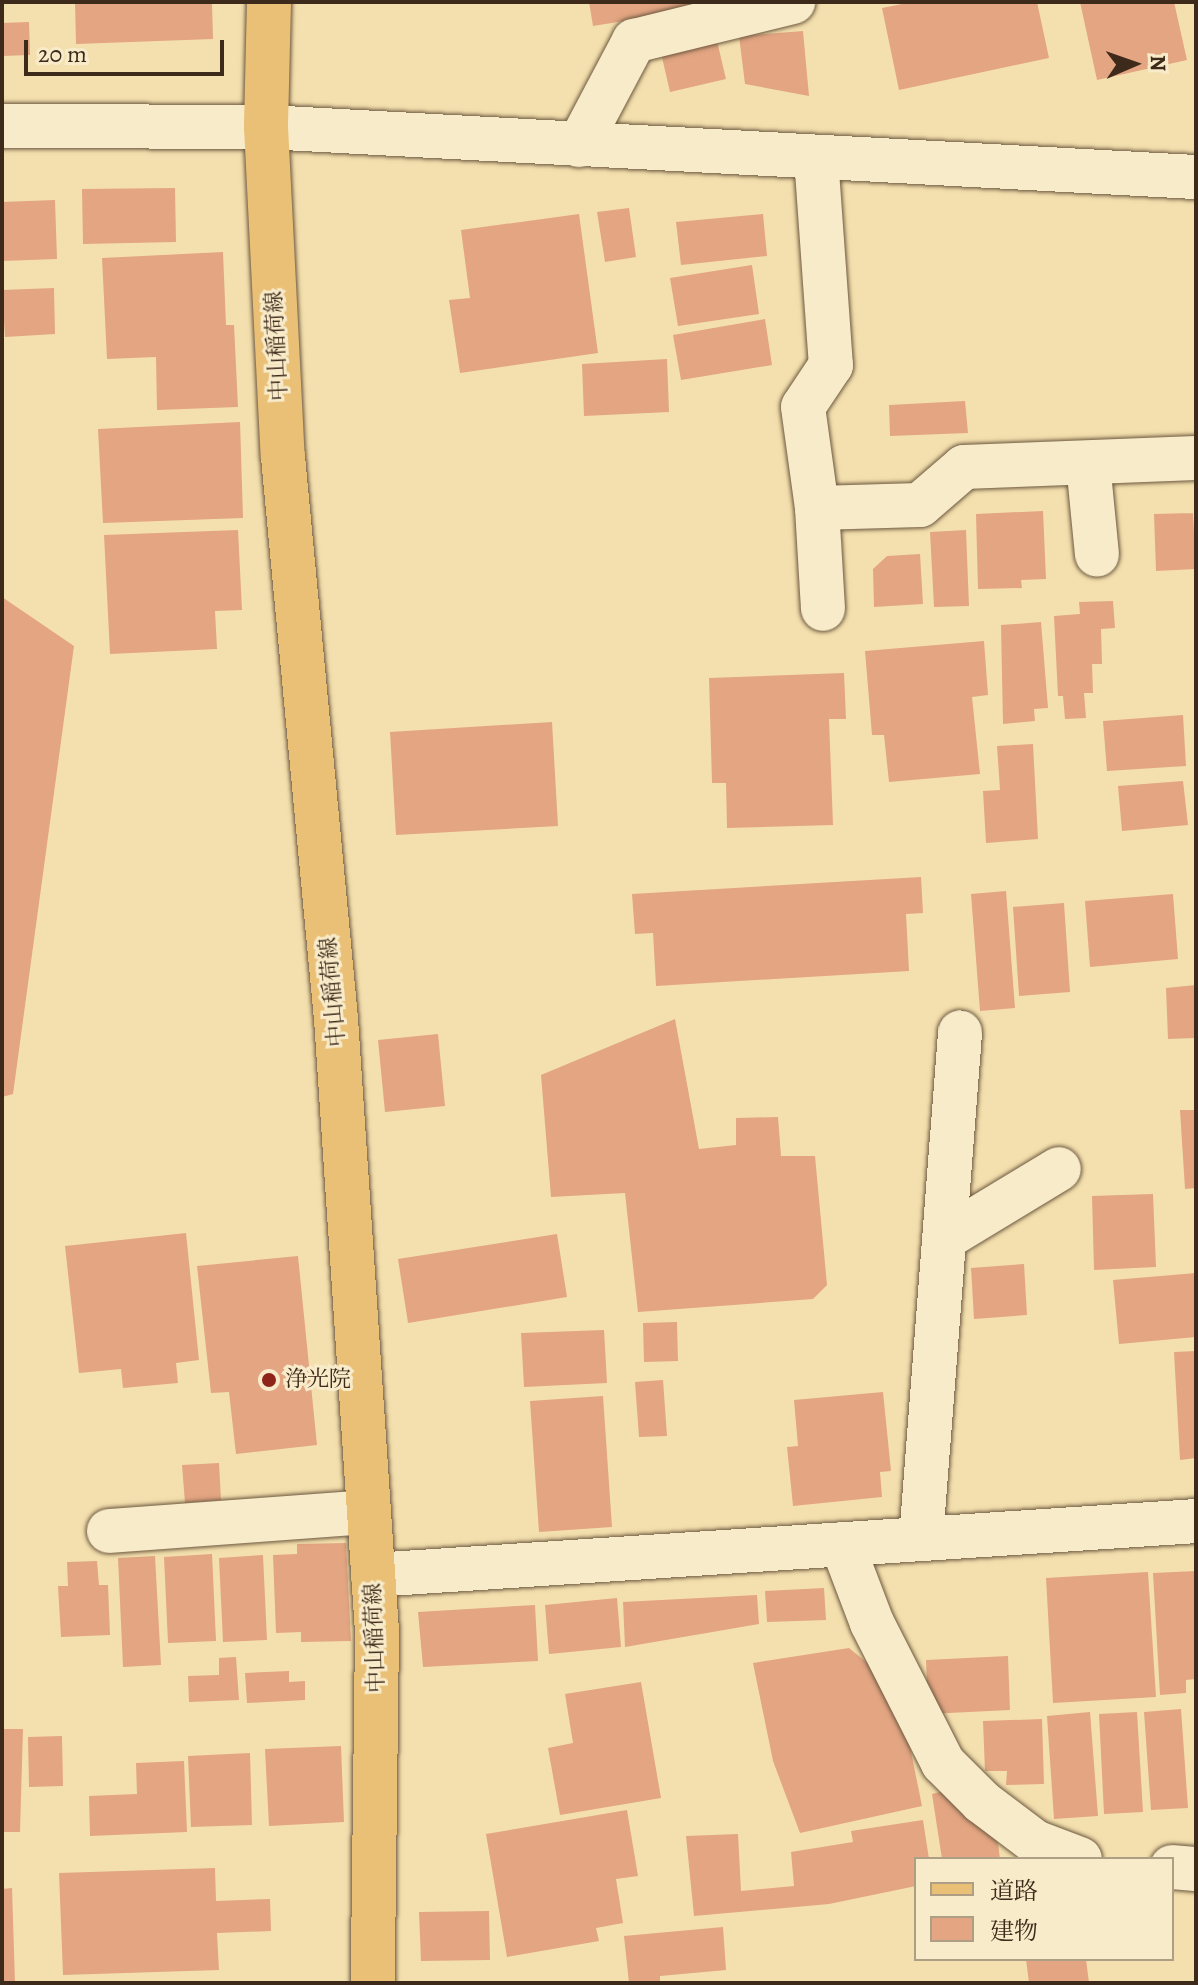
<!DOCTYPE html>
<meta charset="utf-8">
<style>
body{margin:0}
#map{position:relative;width:1198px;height:1985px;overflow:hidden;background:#f4e0ae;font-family:Alegreya,"Noto Serif JP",serif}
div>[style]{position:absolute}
.building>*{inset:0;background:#e3a582}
.roads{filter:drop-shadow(0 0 2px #6c583f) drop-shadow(0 0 2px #6c583f)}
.minor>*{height:44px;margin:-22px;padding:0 22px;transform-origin:22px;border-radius:22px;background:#f8ebca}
.major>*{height:44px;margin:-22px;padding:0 22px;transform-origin:22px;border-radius:22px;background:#eac077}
.dots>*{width:22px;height:22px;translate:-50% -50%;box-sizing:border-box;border:4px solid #f8ebca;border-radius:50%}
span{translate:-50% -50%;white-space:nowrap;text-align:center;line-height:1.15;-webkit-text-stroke:6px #f8ebca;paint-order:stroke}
.street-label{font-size:22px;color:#3e2a1a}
.poi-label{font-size:22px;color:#3e2a1a}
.left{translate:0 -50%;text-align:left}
.frame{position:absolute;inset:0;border:4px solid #3e2a1a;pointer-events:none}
.legend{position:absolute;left:914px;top:1857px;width:260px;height:104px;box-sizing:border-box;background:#f8ebca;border:2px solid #ae9e84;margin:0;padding:10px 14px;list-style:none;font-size:24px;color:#3e2a1a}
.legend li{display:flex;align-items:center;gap:16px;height:40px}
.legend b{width:40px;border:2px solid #ae9e84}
.north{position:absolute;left:1094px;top:24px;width:80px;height:80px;-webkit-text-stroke:6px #f8ebca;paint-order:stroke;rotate:88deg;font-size:22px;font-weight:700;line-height:32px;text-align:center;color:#3e2a1a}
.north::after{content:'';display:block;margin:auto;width:28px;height:36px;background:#3e2a1a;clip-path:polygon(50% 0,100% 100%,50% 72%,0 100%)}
.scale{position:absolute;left:24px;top:40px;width:200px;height:36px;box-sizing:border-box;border:4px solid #3e2a1a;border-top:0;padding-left:10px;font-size:24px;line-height:28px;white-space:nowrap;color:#3e2a1a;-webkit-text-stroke:6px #f8ebca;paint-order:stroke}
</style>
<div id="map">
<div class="building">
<i style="clip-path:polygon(75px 2px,212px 2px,213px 39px,76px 44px)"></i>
<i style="clip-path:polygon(589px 2px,729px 2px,729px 4px,593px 26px)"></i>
<i style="clip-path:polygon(912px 2px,1037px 2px,1049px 58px,899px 90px,882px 8px)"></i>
<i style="clip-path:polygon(1080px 2px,1174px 2px,1187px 60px,1097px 80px)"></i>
<i style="clip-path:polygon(29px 22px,30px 55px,2px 56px,2px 23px)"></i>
<i style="clip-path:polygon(803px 31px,809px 96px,745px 84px,739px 36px)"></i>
<i style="clip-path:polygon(717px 41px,726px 79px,670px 92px,661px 53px)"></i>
<i style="clip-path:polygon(175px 188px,176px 242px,83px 244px,82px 189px)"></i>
<i style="clip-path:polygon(55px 200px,57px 259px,2px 261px,2px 202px)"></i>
<i style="clip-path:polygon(629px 208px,636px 257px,605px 262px,597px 212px)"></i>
<i style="clip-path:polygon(579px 214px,598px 353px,460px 373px,449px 300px,470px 298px,461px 230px)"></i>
<i style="clip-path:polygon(763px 214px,767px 256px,681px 265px,676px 222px)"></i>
<i style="clip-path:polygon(223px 252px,226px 325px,234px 325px,238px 407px,157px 410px,156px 357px,107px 359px,102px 258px)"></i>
<i style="clip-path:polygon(752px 265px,759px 314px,678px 326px,670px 278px)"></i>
<i style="clip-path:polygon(54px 288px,55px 334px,5px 337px,2px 290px)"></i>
<i style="clip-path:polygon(765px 319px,772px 365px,681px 380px,673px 335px)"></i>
<i style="clip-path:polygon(667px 359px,669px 412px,584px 416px,582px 364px)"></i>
<i style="clip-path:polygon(965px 401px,968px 433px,890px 436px,889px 405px)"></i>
<i style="clip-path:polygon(240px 422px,243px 518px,103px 523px,98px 429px)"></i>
<i style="clip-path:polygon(1192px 496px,1196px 569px,1156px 571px,1154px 514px,1193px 513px)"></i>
<i style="clip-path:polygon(1043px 511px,1046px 579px,1021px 580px,1022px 588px,978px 589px,976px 514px)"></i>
<i style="clip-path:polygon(238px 530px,242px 610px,215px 611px,217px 649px,110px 654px,104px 535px)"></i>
<i style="clip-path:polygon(966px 530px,969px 606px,934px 607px,930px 532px)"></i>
<i style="clip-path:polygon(920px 554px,923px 604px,874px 607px,873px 569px,887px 556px)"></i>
<i style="clip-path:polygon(2px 597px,74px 646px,13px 1094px,2px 1097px)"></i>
<i style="clip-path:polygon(1113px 601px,1115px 628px,1101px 629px,1102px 664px,1092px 664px,1093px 693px,1084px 693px,1086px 718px,1065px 719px,1063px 696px,1058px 696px,1054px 616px,1080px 614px,1079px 602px)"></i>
<i style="clip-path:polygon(1041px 622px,1048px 708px,1034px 709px,1035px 721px,1003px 724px,1001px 625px)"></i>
<i style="clip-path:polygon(984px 641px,988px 695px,972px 697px,980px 774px,889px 782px,884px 735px,872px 735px,865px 651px)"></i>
<i style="clip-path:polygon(844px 673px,846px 719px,829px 719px,833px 825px,727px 828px,726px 783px,712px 783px,709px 678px)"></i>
<i style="clip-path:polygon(1183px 715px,1186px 766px,1107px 771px,1103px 721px)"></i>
<i style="clip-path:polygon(552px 722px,558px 826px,396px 835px,390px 732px)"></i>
<i style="clip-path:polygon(1033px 744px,1038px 839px,986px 843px,983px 791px,1000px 790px,997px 746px)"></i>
<i style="clip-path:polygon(1183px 781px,1188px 825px,1122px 831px,1118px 786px)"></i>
<i style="clip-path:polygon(921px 877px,923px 913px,906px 914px,909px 971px,656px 986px,653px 933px,635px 934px,632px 894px)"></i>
<i style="clip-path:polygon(1006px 891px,1015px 1008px,980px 1011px,971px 894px)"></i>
<i style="clip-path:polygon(1173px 894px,1178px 959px,1090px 967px,1085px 901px)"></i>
<i style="clip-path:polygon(1064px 903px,1070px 992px,1019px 996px,1013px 907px)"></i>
<i style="clip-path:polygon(1196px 985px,1196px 1038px,1168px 1039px,1166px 988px)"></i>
<i style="clip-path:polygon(675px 1019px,699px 1149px,736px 1145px,736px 1118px,778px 1117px,781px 1156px,815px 1156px,827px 1285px,813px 1299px,638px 1312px,625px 1193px,551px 1197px,541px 1075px)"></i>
<i style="clip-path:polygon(438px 1034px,445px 1106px,385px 1112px,378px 1040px)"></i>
<i style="clip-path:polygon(1180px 1110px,1196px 1110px,1196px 1188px,1185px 1189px)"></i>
<i style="clip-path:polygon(1153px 1194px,1156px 1267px,1094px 1270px,1092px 1196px)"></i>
<i style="clip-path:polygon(186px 1233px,199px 1360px,176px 1363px,178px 1383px,123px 1388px,121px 1369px,79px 1373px,65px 1246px)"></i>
<i style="clip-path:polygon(557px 1234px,567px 1297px,408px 1323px,398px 1259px)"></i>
<i style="clip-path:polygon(298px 1256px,317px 1445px,236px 1454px,229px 1392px,211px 1393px,197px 1266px)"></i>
<i style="clip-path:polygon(1024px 1264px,1027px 1315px,974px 1319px,971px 1268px)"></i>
<i style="clip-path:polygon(1196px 1273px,1196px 1337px,1119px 1344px,1113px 1280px)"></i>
<i style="clip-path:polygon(677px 1322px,678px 1361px,644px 1362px,643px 1323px)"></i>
<i style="clip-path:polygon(604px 1330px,607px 1383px,524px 1387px,521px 1333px)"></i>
<i style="clip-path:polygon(1196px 1351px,1196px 1458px,1180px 1460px,1174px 1352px)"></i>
<i style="clip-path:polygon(663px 1380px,667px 1436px,639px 1437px,635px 1382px)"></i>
<i style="clip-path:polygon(883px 1392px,891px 1471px,880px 1472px,882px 1497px,793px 1506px,787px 1447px,798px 1446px,794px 1400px)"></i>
<i style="clip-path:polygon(603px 1396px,612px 1527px,539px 1532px,530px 1401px)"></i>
<i style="clip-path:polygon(219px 1463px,221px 1500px,185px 1503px,182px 1465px)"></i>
<i style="clip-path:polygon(346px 1543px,351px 1641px,301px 1642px,301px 1632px,276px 1633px,273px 1555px,297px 1554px,297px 1544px)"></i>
<i style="clip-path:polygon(212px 1554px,216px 1641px,168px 1643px,164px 1557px)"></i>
<i style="clip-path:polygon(263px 1555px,267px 1640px,223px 1642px,219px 1558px)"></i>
<i style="clip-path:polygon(155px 1556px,161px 1665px,123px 1667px,118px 1558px)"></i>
<i style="clip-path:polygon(97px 1561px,99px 1585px,108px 1585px,110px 1635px,61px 1637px,58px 1586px,68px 1586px,67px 1562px)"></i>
<i style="clip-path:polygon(1196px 1571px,1196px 1679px,1186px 1680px,1186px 1693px,1160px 1695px,1153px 1573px)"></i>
<i style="clip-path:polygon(1148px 1572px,1156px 1697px,1053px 1703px,1046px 1578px)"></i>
<i style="clip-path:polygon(824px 1588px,826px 1620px,767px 1622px,765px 1591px)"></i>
<i style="clip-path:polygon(757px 1595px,759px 1624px,625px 1647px,623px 1602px)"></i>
<i style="clip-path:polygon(617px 1598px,621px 1647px,549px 1654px,545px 1605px)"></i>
<i style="clip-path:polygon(535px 1605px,538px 1661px,423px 1667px,418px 1612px)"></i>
<i style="clip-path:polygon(849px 1648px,877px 1671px,909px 1742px,922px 1806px,800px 1833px,773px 1761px,753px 1663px)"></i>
<i style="clip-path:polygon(1008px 1656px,1010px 1710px,928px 1714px,926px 1660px)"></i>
<i style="clip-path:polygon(236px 1657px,239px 1700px,189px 1702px,188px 1676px,219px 1675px,219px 1658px)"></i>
<i style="clip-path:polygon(289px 1671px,289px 1682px,305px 1681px,305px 1700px,247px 1703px,245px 1673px)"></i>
<i style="clip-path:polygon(641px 1682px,661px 1798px,560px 1815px,548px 1748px,573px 1743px,565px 1694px)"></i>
<i style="clip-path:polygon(1181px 1709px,1188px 1808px,1151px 1810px,1144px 1712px)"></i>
<i style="clip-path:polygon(1090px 1712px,1098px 1816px,1054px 1819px,1047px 1716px)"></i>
<i style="clip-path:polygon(1137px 1712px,1143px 1812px,1104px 1814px,1099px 1714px)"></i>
<i style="clip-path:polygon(1042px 1719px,1044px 1784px,1006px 1785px,1007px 1771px,985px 1771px,983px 1721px)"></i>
<i style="clip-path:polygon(2px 1729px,23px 1729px,20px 1832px,2px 1832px)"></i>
<i style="clip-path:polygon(62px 1736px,63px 1786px,29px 1787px,28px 1737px)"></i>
<i style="clip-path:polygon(341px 1746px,344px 1822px,269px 1826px,265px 1749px)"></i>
<i style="clip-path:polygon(250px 1753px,252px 1825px,191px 1827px,188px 1756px)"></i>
<i style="clip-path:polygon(184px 1761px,187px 1832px,90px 1836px,89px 1796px,137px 1794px,136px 1763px)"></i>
<i style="clip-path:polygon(948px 1790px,998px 1843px,1000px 1859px,942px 1859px,932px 1794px)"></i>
<i style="clip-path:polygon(627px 1810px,638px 1876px,616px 1879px,623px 1923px,596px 1928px,599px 1941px,507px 1957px,486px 1834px)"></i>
<i style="clip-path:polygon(923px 1820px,929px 1859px,916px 1859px,916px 1886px,829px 1904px,694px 1916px,686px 1836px,738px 1834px,741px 1891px,794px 1886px,791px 1852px,853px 1842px,851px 1831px)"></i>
<i style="clip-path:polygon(215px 1868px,216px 1901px,270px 1899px,271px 1931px,217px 1933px,219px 1970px,63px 1975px,59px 1873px)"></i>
<i style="clip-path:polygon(12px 1888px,15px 1983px,2px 1983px,2px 1889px)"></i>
<i style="clip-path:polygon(489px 1911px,490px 1960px,421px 1961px,419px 1912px)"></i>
<i style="clip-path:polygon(723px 1927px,726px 1970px,660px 1976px,660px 1983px,629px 1983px,624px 1936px)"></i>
<i style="clip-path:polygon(1026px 1959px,1086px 1959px,1089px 1983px,1029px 1983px)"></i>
</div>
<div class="roads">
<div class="minor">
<i style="left:2px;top:126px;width:264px;rotate:0.2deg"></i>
<i style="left:266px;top:127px;width:931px;rotate:3.08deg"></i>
<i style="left:579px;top:145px;width:118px;rotate:-62.1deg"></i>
<i style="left:634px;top:41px;width:164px;rotate:-13.8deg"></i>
<i style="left:816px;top:157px;width:209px;rotate:85.9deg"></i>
<i style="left:831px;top:365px;width:50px;rotate:123.7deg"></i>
<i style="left:803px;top:407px;width:102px;rotate:82.1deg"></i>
<i style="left:817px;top:508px;width:103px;rotate:-1.7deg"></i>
<i style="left:920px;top:505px;width:58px;rotate:-40.8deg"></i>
<i style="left:964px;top:467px;width:232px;rotate:-2.2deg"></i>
<i style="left:1088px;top:463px;width:92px;rotate:84.4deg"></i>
<i style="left:817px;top:508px;width:101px;rotate:86.6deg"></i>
<i style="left:945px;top:1238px;width:133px;rotate:-31.2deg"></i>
<i style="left:109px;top:1531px;width:260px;rotate:-4.2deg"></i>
<i style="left:921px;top:1539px;width:508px;rotate:-85.59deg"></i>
<i style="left:842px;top:1544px;width:85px;rotate:69.2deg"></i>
<i style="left:872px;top:1623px;width:157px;rotate:63.1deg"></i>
<i style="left:943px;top:1763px;width:55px;rotate:45deg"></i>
<i style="left:982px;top:1802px;width:66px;rotate:37deg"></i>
<i style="left:1035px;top:1842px;width:48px;rotate:20.7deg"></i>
<i style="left:373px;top:1575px;width:825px;rotate:-3.75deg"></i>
<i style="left:1172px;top:1867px;width:24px;rotate:5deg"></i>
</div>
<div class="major">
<i style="left:269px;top:2px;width:125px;rotate:91.4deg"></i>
<i style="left:266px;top:127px;width:330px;rotate:87.1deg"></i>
<i style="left:283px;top:457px;width:564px;rotate:84.61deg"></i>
<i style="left:336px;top:1019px;width:614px;rotate:86.17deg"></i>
<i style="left:377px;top:1632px;width:351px;rotate:90.7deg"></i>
</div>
</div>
<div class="dots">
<i style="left:269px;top:1380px;background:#8f2418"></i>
</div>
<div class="street-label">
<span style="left:277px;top:346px;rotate:-93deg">中山稲荷線</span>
<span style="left:333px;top:992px;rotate:-95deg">中山稲荷線</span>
<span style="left:375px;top:1638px;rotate:-92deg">中山稲荷線</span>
</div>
<div class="poi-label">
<span class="left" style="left:285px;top:1380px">浄光院</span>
</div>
<div class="frame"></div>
<ul class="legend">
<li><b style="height:10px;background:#eac077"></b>道路</li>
<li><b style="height:22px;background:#e3a582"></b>建物</li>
</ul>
<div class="north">N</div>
<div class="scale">20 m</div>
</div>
